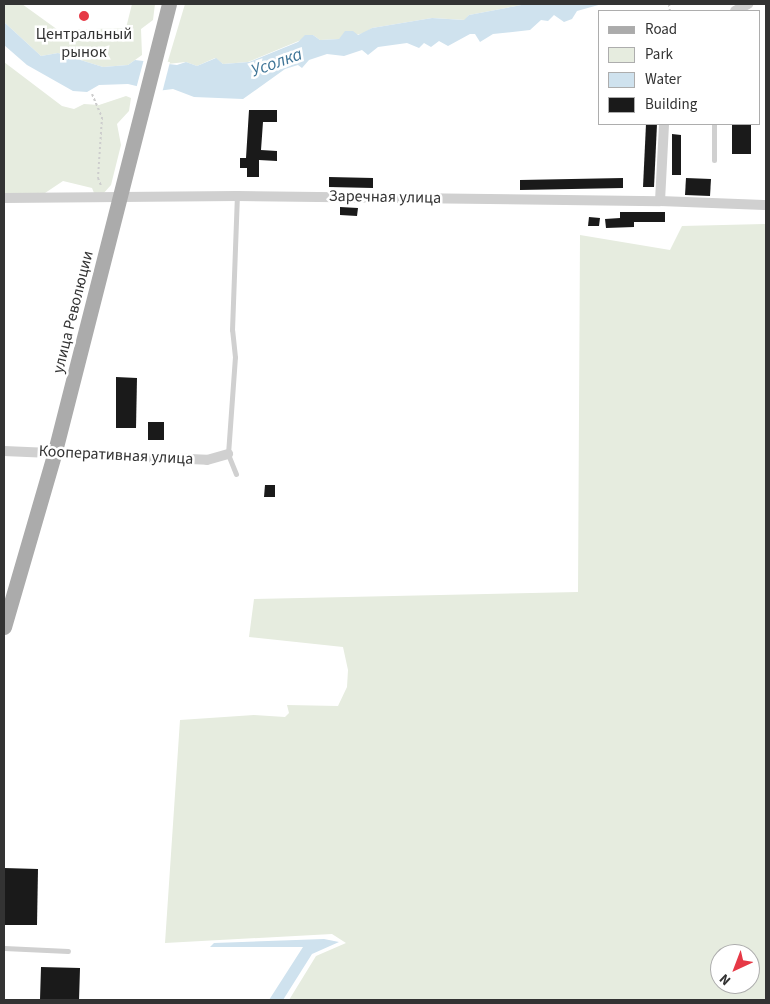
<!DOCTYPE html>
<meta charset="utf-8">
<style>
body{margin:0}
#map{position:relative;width:770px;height:1004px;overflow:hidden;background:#fff;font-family:"Source Sans 3",sans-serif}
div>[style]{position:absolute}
.green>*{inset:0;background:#e6ecdf}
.water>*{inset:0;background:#cfe2ee}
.pier>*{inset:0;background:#fff}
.building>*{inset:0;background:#1a1a1a}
.path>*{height:2px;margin-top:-1px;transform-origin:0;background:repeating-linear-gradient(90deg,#cdcdcd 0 2.5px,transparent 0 5px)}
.service>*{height:5px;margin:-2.5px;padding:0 2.5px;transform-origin:2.5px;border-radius:2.5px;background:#d0d0d0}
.minor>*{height:10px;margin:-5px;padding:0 5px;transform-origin:5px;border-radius:5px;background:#d0d0d0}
.primary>*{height:15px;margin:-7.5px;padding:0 7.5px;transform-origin:7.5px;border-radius:7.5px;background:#ababab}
.dots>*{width:14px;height:14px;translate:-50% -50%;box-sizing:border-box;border:2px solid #fff;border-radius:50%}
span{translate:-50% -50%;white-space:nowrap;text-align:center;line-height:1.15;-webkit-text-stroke:5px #fff;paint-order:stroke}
.poi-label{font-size:16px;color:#333}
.street-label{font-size:16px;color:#333}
.water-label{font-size:18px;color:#3f7597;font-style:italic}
.frame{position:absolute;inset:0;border:5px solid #333;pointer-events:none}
.legend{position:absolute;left:598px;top:10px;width:162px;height:115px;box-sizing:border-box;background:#fff;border:1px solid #adadad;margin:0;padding:6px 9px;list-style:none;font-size:15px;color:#333}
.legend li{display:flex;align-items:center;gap:10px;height:25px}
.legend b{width:25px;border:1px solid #adadad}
.north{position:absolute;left:710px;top:944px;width:50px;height:50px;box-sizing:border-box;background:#fff;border:1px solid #adadad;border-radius:50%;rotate:223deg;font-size:14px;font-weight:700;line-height:20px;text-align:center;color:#333}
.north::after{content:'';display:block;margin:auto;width:18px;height:22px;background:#e63946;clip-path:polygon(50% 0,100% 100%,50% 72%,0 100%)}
</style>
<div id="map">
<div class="green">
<i style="clip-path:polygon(4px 4px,22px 4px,58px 30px,126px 28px,132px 4px,155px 4px,153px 20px,141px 29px,142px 55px,128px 65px,103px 67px,58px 53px,41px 56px,4px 22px)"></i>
<i style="clip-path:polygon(185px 4px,527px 4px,469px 15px,465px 20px,432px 18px,372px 28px,364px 33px,339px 39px,320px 40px,313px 35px,248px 62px,223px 64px,215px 58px,197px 66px,186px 62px,167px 64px)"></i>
<i style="clip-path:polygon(4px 62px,62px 106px,74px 109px,84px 104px,99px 105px,126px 96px,131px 98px,129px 111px,117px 124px,121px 145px,111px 185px,102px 195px,94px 193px,92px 188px,63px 181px,45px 193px,4px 194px)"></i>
<i style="clip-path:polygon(evenodd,766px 224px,766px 1000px,289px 1000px,316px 956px,346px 943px,332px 934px,165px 943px,180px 720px,254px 715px,285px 717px,289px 713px,287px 705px,338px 706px,347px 687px,348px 670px,343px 647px,249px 637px,254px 599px,578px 592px,580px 235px,670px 250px,682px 226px,766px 224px,720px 954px,750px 954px,750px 984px,720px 984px,720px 954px)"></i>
</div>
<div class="water">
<i style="clip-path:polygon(527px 4px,602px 4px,577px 11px,572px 19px,564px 22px,554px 15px,548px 21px,541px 20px,530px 30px,493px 34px,480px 42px,475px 34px,470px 34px,448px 46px,439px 41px,431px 47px,424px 43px,419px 48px,407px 43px,378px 47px,368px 55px,362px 50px,344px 56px,327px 54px,309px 60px,302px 68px,298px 65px,285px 69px,243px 99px,194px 97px,173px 89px,157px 91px,128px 84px,99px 85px,87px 92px,73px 91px,27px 65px,4px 45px,4px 22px,41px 56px,58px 53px,103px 67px,128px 65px,135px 60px,177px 65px,186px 62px,197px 66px,216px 58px,223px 64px,249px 62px,298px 42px,305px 35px,313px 35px,320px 40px,339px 39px,345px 31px,353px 31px,358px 35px,372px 28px,432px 18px,464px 20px,469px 15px)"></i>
<i style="clip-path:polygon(324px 939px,339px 942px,312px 954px,283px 1000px,269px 1000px,303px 947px,210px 947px,214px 943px)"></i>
</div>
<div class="pier">
<i style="clip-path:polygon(144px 59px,170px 62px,162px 93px,136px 89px)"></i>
</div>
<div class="building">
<i style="clip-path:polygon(249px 110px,277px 110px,277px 122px,263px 122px,261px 150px,277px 151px,277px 161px,259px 160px,259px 177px,247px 177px,247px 168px,240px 168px,240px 158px,246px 158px)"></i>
<i style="clip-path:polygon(646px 124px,657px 124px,654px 187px,643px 187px)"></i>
<i style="clip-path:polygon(732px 124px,751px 124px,751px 154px,732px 154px)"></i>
<i style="clip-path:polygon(672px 134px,681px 135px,681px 175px,672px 175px)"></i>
<i style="clip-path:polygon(329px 177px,373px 178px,373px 188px,329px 187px)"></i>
<i style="clip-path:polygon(623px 178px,623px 188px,520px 190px,520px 180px)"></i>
<i style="clip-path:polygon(686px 178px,711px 179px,710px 196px,685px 195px)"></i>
<i style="clip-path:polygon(340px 207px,358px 208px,357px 216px,340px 215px)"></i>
<i style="clip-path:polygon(620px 212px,665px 212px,665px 222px,634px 222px,634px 227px,606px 228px,605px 219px,620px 218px)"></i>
<i style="clip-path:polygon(589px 217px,600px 218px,599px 226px,588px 226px)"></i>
<i style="clip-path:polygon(116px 377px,137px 378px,136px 428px,116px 428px)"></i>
<i style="clip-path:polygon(148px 422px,164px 422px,164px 440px,148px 440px)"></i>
<i style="clip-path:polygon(265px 485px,275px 485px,275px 497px,264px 497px)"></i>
<i style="clip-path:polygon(4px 868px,38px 869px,37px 925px,4px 925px)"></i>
<i style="clip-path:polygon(41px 967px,80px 968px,79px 1000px,40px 1000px)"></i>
</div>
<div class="path">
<i style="left:669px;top:4px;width:7px;rotate:82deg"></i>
<i style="left:92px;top:94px;width:25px;rotate:67deg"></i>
<i style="left:102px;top:117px;width:61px;rotate:93.8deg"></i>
<i style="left:98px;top:178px;width:9px;rotate:69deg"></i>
</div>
<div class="service">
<i style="left:714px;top:124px;width:36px;rotate:90deg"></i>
<i style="left:236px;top:474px;width:22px;rotate:-112deg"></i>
<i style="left:228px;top:454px;width:97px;rotate:-85.9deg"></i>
<i style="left:235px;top:357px;width:27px;rotate:-96deg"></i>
<i style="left:232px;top:330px;width:134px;rotate:-87.9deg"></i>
<i style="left:4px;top:948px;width:64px;rotate:2.7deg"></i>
</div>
<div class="minor">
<i style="left:735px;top:11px;width:15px;rotate:-28deg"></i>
<i style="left:4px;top:198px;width:233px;rotate:-0.5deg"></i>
<i style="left:237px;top:196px;width:423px;rotate:0.7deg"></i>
<i style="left:660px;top:201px;width:106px;rotate:2.2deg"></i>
<i style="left:660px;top:201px;width:77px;rotate:-87deg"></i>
<i style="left:4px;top:451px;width:203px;rotate:2.5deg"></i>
<i style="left:207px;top:460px;width:22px;rotate:-16deg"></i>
</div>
<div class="primary">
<i style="left:4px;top:627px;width:183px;rotate:-73.8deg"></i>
<i style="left:55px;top:451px;width:461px;rotate:-75.7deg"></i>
</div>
<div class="dots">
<i style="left:84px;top:16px;background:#e63946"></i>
</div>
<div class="poi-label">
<span style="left:84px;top:43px">Центральный<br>рынок</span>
</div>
<div class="street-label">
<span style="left:385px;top:197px;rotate:1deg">Заречная улица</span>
<span style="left:73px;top:312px;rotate:-76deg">улица Революции</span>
<span style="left:116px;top:455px;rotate:3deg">Кооперативная улица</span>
</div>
<div class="water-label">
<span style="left:277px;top:63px;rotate:-20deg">Усолка</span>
</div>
<div class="frame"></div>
<ul class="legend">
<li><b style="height:6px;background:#ababab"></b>Road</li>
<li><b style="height:14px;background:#e6ecdf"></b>Park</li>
<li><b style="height:14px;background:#cfe2ee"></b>Water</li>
<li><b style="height:14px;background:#1a1a1a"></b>Building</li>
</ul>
<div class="north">N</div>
</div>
